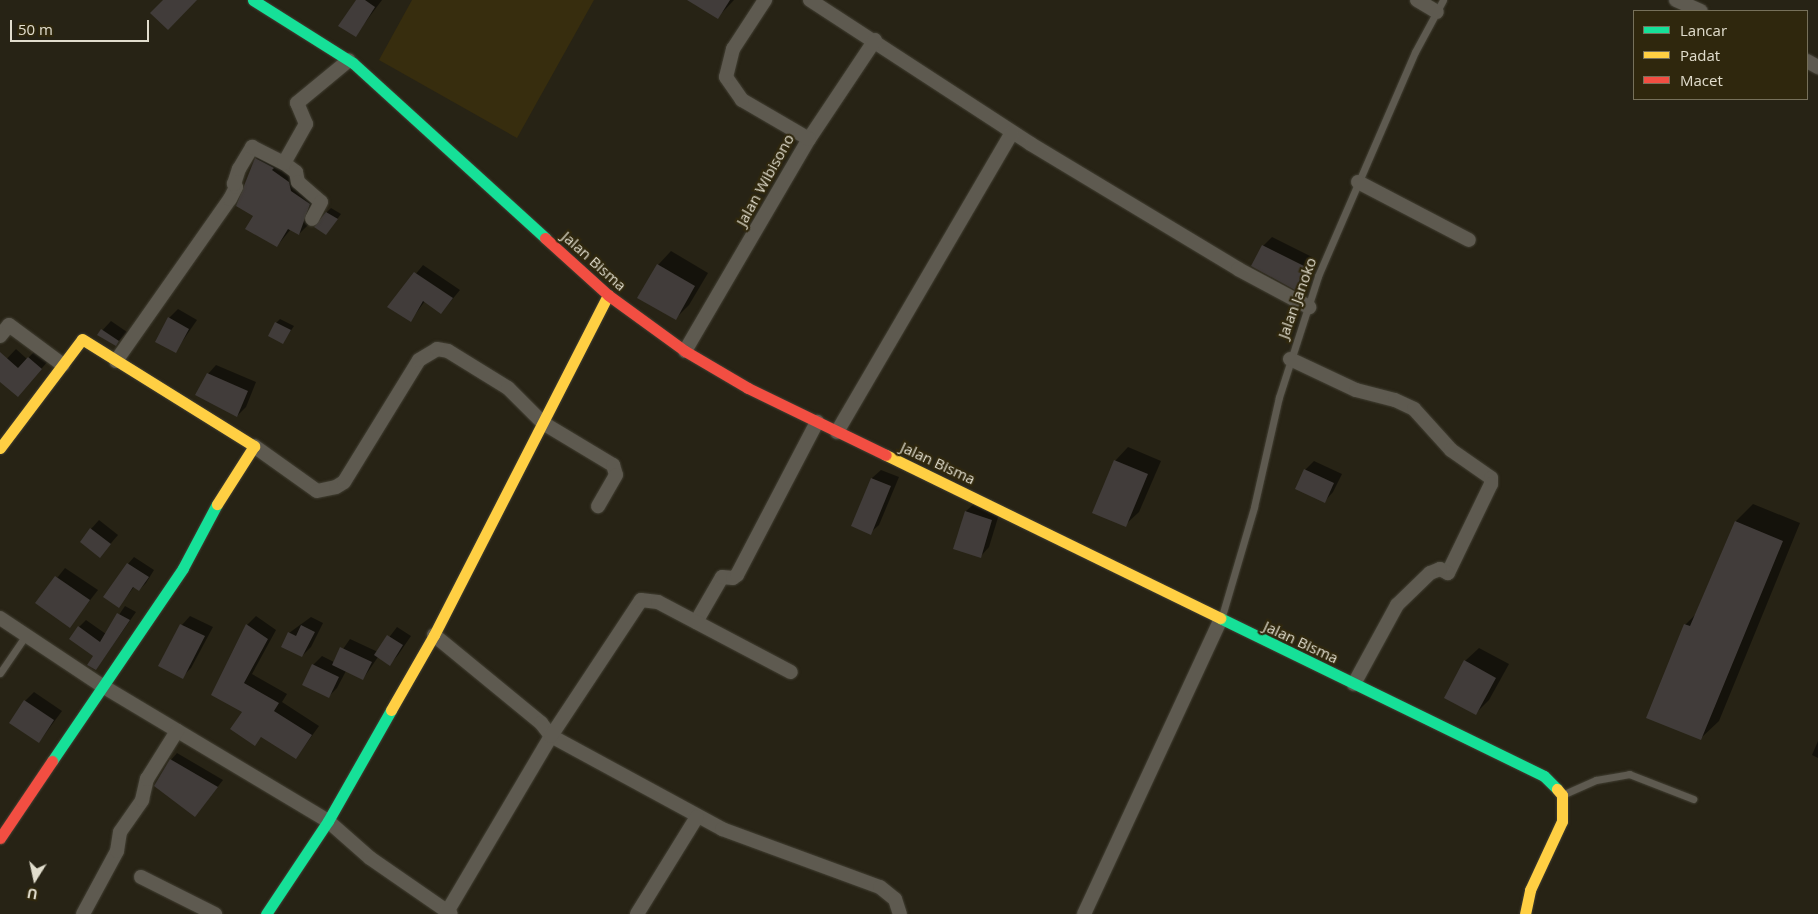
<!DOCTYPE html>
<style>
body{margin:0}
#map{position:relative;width:1818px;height:914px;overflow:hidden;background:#272315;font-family:"Open Sans",sans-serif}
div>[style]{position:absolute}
.built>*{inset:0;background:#372d0e}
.shadow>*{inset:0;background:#0007}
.building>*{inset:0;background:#413c3a}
.roads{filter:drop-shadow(0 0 1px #423f33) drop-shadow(0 0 1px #423f33)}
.lane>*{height:7px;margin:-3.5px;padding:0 3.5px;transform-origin:3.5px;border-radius:3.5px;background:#5e5a50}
.street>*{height:14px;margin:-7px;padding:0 7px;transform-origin:7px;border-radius:7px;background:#5e5a50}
.fast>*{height:11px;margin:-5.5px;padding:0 5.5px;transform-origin:5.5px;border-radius:5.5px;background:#16e098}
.slow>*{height:11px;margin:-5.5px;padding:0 5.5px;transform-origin:5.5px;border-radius:5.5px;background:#ffcf43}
.jam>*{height:11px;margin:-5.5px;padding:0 5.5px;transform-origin:5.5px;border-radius:5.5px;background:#f24e42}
span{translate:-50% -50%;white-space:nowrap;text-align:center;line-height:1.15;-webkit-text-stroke:4.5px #2f270d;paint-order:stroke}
.street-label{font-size:15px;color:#e1ddcd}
.legend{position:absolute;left:1633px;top:10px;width:175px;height:90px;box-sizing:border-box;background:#2f270d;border:1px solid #76705a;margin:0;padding:6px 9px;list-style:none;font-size:15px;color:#e1ddcd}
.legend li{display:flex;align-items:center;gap:10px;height:25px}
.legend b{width:25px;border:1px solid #76705a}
.north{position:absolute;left:10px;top:854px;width:50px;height:50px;-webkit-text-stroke:4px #2f270d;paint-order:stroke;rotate:190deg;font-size:14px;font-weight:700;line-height:20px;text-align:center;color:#e1ddcd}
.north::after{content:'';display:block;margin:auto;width:18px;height:22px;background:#e1ddcd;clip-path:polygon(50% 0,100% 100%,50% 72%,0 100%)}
.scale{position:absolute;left:10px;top:20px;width:139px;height:22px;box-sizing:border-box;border:2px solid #e1ddcd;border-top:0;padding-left:6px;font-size:15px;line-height:18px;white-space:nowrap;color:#e1ddcd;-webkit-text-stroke:4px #2f270d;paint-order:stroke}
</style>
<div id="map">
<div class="built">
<i style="clip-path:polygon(412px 0,594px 0,517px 138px,379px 60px)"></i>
</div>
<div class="shadow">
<i style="clip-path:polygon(358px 0,382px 0,355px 36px)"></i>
<i style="clip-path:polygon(690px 0,734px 0,718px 17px)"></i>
<i style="clip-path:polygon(265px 150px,318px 195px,308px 225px,299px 234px,291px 229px,277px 246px,254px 216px,256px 159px)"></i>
<i style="clip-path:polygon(331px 208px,341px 214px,326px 234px,327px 212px)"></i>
<i style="clip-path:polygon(1272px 237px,1314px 258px,1303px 279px,1295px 288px,1263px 246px)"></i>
<i style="clip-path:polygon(671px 251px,708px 273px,689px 305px,675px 319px,658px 265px)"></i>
<i style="clip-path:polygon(423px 265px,460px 290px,441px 313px,425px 301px,411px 320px,389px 307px)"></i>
<i style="clip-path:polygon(178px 309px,197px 320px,175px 352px,169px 318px)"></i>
<i style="clip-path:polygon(280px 319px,294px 326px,283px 342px,276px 323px)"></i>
<i style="clip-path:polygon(111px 321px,127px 332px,116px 344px,99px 334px)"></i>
<i style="clip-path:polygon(16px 349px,27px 359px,37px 349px,50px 359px,26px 386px,0 380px,0 366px)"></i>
<i style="clip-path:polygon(216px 365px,256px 382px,246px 407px,237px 416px,208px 374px)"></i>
<i style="clip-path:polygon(1128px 447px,1161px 461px,1139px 512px,1125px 525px,1115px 461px)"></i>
<i style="clip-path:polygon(1314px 461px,1342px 474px,1333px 492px,1325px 501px,1305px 470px)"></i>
<i style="clip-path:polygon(881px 470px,899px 477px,879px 525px,870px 533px,852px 526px,872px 478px)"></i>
<i style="clip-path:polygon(975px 503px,1000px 511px,989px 547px,981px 556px,955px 549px,966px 511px)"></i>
<i style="clip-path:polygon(1753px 504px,1800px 523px,1719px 721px,1701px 738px,1685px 625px,1697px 613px,1736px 521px)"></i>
<i style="clip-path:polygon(99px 520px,118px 535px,100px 556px,91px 529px)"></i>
<i style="clip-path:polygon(134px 557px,154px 570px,146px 583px,139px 590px,134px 587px,119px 606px,128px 564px)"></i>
<i style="clip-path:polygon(65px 568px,98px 590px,70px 626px,37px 603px)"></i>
<i style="clip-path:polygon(125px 606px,136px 612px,96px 669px,94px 655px,79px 627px,86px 620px,106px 634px)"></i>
<i style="clip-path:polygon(190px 616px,213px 627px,191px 668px,182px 677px,182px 625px)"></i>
<i style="clip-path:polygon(256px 616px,276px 630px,252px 674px,287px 694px,282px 702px,319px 726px,296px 758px,262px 736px,254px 744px,244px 711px,213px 695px,247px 625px)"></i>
<i style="clip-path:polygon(311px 617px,323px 623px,311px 647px,302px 656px,289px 633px)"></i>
<i style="clip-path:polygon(397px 627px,411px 636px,398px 655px,390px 664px,378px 657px,363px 679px,346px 671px,337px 688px,328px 697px,313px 665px,322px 656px,334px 662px,350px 639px,378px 652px)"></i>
<i style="clip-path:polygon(1479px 648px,1509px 664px,1489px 700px,1475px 714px,1465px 661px)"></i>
<i style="clip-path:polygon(34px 692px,62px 711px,39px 742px,25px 701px)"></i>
<i style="clip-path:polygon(1818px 741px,1818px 758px,1812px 755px)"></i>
<i style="clip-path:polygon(177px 753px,223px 780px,195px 816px,171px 760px)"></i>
</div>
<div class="building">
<i style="clip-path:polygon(163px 0,197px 0,168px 30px,150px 13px)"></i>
<i style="clip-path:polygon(356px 0,365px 0,375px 7px,356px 37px,338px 26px)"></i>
<i style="clip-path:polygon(687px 0,730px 0,718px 19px)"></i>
<i style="clip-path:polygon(255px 158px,274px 168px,272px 170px,289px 182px,291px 191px,310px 204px,299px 235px,288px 229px,277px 247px,245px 229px,253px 216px,236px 206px)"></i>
<i style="clip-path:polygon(326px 212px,338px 219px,326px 235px,314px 227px)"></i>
<i style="clip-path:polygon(1262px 245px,1306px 267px,1295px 290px,1251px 266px)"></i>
<i style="clip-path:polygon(657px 264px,695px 286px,676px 320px,637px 298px)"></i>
<i style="clip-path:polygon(414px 272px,453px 298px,441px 314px,423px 301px,411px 322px,387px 307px)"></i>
<i style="clip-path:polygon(168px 317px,189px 329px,176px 353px,155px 342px)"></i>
<i style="clip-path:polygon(275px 322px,291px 330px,283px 344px,268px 336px)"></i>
<i style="clip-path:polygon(101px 329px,119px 341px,116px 346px,97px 335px)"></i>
<i style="clip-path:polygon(0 352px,18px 368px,28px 357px,42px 369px,18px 397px,0 382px)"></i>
<i style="clip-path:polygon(207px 373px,248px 391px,237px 417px,195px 395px)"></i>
<i style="clip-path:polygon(1114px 460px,1148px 474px,1126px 527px,1092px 513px)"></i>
<i style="clip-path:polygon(1304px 469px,1334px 483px,1325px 503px,1295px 489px)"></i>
<i style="clip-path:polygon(871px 478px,891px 486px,871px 535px,851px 526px)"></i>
<i style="clip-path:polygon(965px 511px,992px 520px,981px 558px,953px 549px)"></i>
<i style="clip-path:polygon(1735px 521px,1783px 541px,1701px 740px,1646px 718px,1684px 624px,1690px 626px)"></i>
<i style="clip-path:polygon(90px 528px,111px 544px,100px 558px,80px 542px)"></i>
<i style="clip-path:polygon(127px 563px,149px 577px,139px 591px,133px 587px,119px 608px,103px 597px)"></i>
<i style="clip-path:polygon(55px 576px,90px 600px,70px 628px,35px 603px)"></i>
<i style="clip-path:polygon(117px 613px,130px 620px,96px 670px,87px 665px,93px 656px,69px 639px,78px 626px,100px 642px)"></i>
<i style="clip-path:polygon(180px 624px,205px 636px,183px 679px,158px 666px)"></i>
<i style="clip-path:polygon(246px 624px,268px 639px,244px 683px,279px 703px,274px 711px,312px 735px,296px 759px,261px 737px,255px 746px,230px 729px,242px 712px,211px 695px)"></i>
<i style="clip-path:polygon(301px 625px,315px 632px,302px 657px,281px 647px,288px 632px,296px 636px)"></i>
<i style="clip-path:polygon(387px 635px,403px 645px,390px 666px,374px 655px)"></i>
<i style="clip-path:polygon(340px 647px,372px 662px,363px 680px,332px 665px)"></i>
<i style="clip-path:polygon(1464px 660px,1496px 678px,1476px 715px,1444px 698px)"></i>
<i style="clip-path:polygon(312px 664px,339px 677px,329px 698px,302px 685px)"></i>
<i style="clip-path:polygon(24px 700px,54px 720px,39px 743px,9px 723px)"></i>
<i style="clip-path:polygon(170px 759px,218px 787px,195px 817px,154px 786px)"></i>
</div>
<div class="roads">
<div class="lane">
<i style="left:1222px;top:616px;width:114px;rotate:-73.6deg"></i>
<i style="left:1254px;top:507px;width:113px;rotate:-77.2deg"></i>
<i style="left:1279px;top:397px;width:127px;rotate:-72.1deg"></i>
<i style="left:1318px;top:276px;width:244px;rotate:-66.6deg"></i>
<i style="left:1415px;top:52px;width:59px;rotate:-61.7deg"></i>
<i style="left:0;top:673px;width:46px;rotate:-55.6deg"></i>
<i style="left:1562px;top:795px;width:37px;rotate:-24deg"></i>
<i style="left:1596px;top:780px;width:34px;rotate:-10deg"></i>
<i style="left:1629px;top:774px;width:69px;rotate:21.3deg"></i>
</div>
<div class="street">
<i style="left:810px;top:0;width:264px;rotate:33.1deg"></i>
<i style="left:1031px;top:144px;width:242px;rotate:31.1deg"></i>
<i style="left:1238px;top:269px;width:81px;rotate:28.2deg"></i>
<i style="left:1417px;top:0;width:23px;rotate:31deg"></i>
<i style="left:1676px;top:0;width:27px;rotate:24deg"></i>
<i style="left:1807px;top:61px;width:13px;rotate:29deg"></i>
<i style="left:809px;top:139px;width:119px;rotate:-56.3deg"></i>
<i style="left:284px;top:163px;width:15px;rotate:37deg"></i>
<i style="left:296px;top:172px;width:10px;rotate:79deg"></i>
<i style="left:298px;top:182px;width:30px;rotate:41deg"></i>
<i style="left:321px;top:202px;width:19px;rotate:118deg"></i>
<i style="left:1358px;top:182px;width:125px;rotate:27.6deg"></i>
<i style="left:0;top:336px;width:14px;rotate:-51deg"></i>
<i style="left:9px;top:325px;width:67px;rotate:36.5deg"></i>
<i style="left:685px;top:351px;width:246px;rotate:-59.7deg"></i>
<i style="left:809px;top:139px;width:78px;rotate:-149.8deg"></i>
<i style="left:742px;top:100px;width:28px;rotate:-125deg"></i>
<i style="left:726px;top:77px;width:29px;rotate:-76deg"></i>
<i style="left:733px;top:49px;width:59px;rotate:-56.9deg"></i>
<i style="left:1290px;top:359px;width:73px;rotate:25.2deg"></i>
<i style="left:1356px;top:390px;width:40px;rotate:14.4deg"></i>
<i style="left:1395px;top:400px;width:21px;rotate:25deg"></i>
<i style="left:1414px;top:409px;width:55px;rotate:47.9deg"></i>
<i style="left:1451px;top:450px;width:49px;rotate:35deg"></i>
<i style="left:1491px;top:478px;width:6px;rotate:90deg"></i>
<i style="left:1491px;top:484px;width:99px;rotate:115.8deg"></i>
<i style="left:1448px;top:573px;width:9px;rotate:-153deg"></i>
<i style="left:1440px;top:569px;width:11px;rotate:158deg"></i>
<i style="left:1430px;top:573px;width:46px;rotate:135.9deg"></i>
<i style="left:1397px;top:605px;width:90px;rotate:118.6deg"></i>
<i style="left:116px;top:361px;width:198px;rotate:-54.9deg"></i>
<i style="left:230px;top:199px;width:13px;rotate:-63deg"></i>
<i style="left:236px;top:187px;width:4px;rotate:-124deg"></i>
<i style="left:234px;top:184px;width:16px;rotate:-72deg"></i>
<i style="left:239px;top:169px;width:26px;rotate:-59deg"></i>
<i style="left:252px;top:147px;width:36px;rotate:27deg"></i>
<i style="left:284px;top:163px;width:45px;rotate:-60.6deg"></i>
<i style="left:306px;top:124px;width:23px;rotate:-113deg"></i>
<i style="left:297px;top:103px;width:67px;rotate:-39.6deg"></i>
<i style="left:837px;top:432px;width:347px;rotate:-59.7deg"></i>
<i style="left:254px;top:446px;width:77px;rotate:35.5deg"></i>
<i style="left:317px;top:491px;width:19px;rotate:-12deg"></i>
<i style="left:336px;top:487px;width:9px;rotate:-32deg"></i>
<i style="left:344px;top:482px;width:143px;rotate:-58.4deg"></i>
<i style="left:419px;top:360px;width:21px;rotate:-31deg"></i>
<i style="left:437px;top:349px;width:11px;rotate:10deg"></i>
<i style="left:448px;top:351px;width:70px;rotate:31.7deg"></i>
<i style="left:508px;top:388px;width:49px;rotate:45deg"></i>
<i style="left:543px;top:423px;width:82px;rotate:31deg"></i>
<i style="left:613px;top:465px;width:10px;rotate:73deg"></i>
<i style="left:616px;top:475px;width:36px;rotate:120deg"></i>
<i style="left:0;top:618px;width:121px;rotate:33.6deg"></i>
<i style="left:101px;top:685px;width:265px;rotate:30.9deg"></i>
<i style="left:328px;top:821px;width:56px;rotate:41.4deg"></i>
<i style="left:370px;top:858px;width:98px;rotate:34.7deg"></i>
<i style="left:696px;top:622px;width:52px;rotate:-60deg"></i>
<i style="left:722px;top:577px;width:11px;rotate:5deg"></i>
<i style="left:733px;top:578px;width:5px;rotate:-37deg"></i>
<i style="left:737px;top:575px;width:173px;rotate:-62.4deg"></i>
<i style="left:434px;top:635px;width:139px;rotate:39.4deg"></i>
<i style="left:541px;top:723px;width:16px;rotate:52deg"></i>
<i style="left:551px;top:736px;width:195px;rotate:28.5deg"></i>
<i style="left:722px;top:829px;width:168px;rotate:20.2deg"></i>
<i style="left:880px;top:887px;width:19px;rotate:39deg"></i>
<i style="left:895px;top:899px;width:16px;rotate:72deg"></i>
<i style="left:141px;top:877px;width:83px;rotate:26.6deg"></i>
<i style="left:447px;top:912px;width:204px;rotate:-59.4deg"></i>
<i style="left:551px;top:736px;width:163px;rotate:-56.5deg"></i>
<i style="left:641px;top:600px;width:17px;rotate:7deg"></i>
<i style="left:658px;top:602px;width:150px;rotate:27.8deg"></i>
<i style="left:83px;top:914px;width:72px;rotate:-61.6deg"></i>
<i style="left:117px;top:851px;width:19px;rotate:-81deg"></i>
<i style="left:120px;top:832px;width:39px;rotate:-55deg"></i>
<i style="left:142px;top:800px;width:22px;rotate:-77deg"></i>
<i style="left:147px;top:779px;width:57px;rotate:-58deg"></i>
<i style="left:637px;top:914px;width:114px;rotate:-58.3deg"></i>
<i style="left:1084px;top:914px;width:323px;rotate:-65.1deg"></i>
</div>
<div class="fast">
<i style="left:253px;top:0;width:118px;rotate:32.2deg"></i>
<i style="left:353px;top:63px;width:260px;rotate:42.3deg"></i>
<i style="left:1220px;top:618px;width:360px;rotate:26deg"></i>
<i style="left:1544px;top:776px;width:18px;rotate:45deg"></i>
<i style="left:52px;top:761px;width:233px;rotate:-55.8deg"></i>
<i style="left:183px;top:568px;width:72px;rotate:-62deg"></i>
<i style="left:266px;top:914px;width:112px;rotate:-56.3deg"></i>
<i style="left:328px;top:821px;width:128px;rotate:-60.4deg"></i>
</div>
<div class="slow">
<i style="left:0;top:448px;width:136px;rotate:-53deg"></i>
<i style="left:82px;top:339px;width:203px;rotate:31.9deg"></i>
<i style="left:254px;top:446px;width:69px;rotate:122.5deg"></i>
<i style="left:886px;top:455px;width:372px;rotate:26deg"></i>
<i style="left:391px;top:710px;width:86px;rotate:-60.2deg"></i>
<i style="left:434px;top:635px;width:382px;rotate:-62.9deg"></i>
<i style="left:1525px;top:914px;width:25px;rotate:-78deg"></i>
<i style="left:1530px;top:890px;width:76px;rotate:-65.1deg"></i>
<i style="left:1562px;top:821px;width:26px;rotate:-90deg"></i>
<i style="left:1562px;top:795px;width:8px;rotate:-130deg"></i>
</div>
<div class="jam">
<i style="left:545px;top:238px;width:85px;rotate:42.1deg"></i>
<i style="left:608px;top:295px;width:95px;rotate:36deg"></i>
<i style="left:685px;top:351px;width:73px;rotate:30.4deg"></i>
<i style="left:748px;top:388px;width:153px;rotate:25.9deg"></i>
<i style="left:0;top:838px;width:93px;rotate:-56deg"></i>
</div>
</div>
<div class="street-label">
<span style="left:765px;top:180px;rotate:-61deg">Jalan Wibisono</span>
<span style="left:594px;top:261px;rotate:42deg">Jalan Bisma</span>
<span style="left:1297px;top:298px;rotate:-70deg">Jalan Janoko</span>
<span style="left:938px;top:463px;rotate:25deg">Jalan Bisma</span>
<span style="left:1301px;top:642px;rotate:25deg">Jalan Bisma</span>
</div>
<ul class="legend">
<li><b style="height:6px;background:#16e098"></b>Lancar</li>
<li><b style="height:6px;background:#ffcf43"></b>Padat</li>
<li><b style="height:6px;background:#f24e42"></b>Macet</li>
</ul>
<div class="north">U</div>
<div class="scale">50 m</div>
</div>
